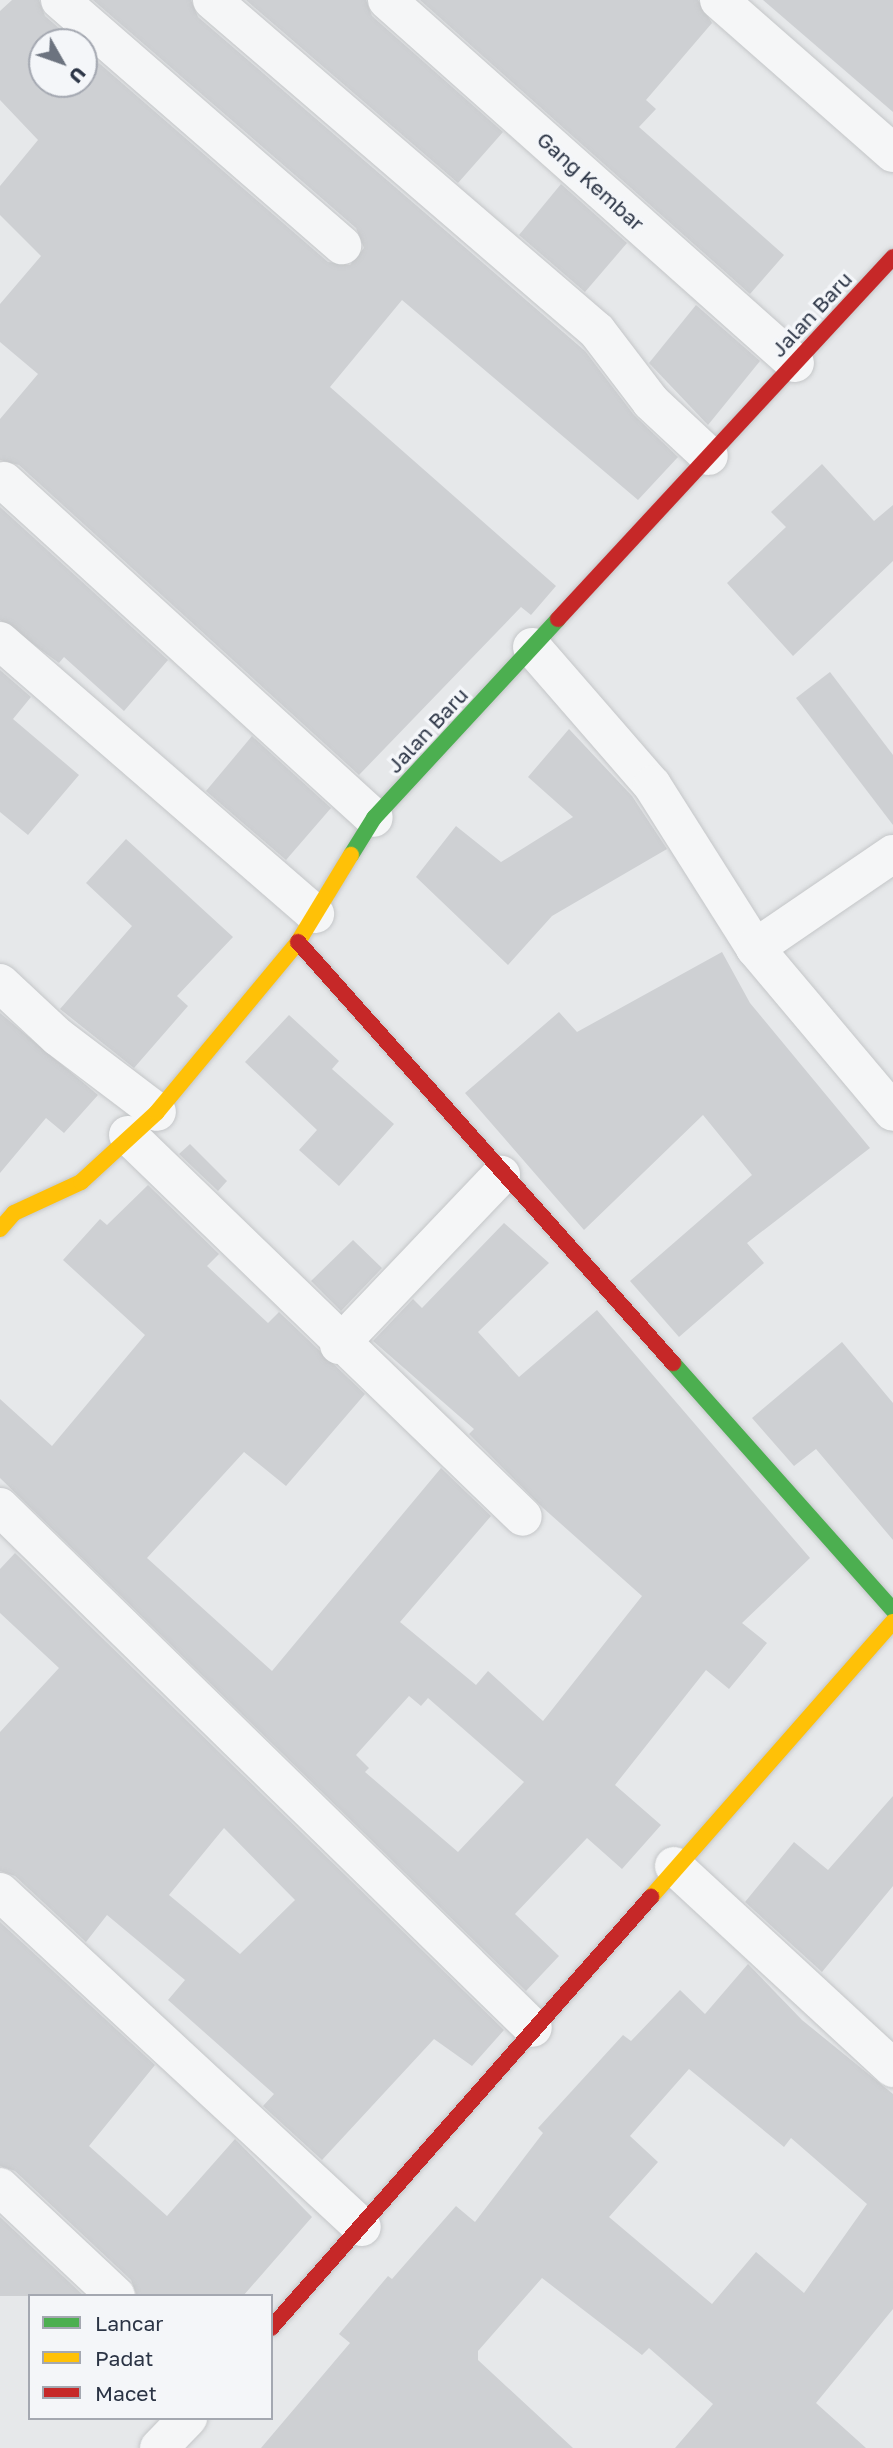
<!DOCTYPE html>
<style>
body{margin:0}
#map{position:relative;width:893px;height:2448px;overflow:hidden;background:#e6e8ea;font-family:"Golos Text",sans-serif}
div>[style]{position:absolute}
.building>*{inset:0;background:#ced0d3}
.roads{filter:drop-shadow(0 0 2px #c4c6c8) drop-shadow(0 0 2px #c4c6c8)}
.street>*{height:38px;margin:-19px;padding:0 19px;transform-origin:19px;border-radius:19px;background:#f5f6f7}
.fast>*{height:16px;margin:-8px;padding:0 8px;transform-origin:8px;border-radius:8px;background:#4caf50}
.slow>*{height:16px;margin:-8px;padding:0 8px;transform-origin:8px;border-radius:8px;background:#ffc107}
.jam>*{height:16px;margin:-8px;padding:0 8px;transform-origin:8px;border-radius:8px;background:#c62828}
span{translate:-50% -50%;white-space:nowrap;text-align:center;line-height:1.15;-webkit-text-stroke:7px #f4f6f9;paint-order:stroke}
.street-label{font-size:21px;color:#2b3445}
.legend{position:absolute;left:28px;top:2294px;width:245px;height:126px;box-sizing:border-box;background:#f4f6f9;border:2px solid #a4a8b1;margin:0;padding:9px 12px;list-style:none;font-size:21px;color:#2b3445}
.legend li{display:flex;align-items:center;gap:14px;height:35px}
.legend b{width:35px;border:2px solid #a4a8b1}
.north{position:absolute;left:28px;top:28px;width:70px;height:70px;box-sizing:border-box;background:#f4f6f9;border:2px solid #a4a8b1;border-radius:50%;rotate:130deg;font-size:19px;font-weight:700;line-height:28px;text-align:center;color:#2b3445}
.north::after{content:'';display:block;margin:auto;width:24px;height:32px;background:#6c737f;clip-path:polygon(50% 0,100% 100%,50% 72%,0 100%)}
</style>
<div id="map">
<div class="building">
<i style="clip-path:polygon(12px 0,39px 0,45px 16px,75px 42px,42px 42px,42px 84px,84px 84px,84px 50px,328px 262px,350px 265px,364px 248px,356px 228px,93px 0,191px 0,198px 17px,585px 351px,634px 415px,678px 457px,638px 500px,402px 300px,330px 387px,556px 586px,531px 615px,521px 607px,359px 775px,19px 465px,0 460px,0 419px,38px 374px,0 342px,0 304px,41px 256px,0 215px,0 186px,38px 140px,0 100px,0 11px)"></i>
<i style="clip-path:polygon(246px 0,366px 0,372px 16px,503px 132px,458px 183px)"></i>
<i style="clip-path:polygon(420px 0,698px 0,712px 23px,646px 100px,656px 109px,639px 127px,784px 255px,750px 294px)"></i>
<i style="clip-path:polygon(763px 0,893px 0,893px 112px)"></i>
<i style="clip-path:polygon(561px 184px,627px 243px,585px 292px,519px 235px)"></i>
<i style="clip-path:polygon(696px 305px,760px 361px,708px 425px,649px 363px)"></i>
<i style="clip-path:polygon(822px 464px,874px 521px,893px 505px,893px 561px,793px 656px,727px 583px,786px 527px,771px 512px)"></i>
<i style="clip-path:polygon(0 507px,168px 660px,124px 711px,64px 657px,59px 663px,0 620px)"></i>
<i style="clip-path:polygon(0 670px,31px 697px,13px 719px,79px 775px,28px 835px,0 812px)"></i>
<i style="clip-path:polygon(830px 672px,893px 755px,893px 825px,796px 698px)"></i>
<i style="clip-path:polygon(569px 729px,632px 796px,667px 849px,552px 916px,508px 965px,416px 877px,456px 826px,501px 862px,573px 817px,528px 777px)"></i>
<i style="clip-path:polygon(252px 736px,331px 808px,286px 860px,206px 791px)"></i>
<i style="clip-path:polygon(126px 839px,233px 937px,177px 996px,188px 1006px,134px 1068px,60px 1009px,132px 926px,86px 883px)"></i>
<i style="clip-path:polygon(722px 952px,750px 1003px,870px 1148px,747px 1243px,764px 1263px,679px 1337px,630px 1281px,752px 1175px,703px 1115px,584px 1230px,465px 1093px,559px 1012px,577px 1032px)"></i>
<i style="clip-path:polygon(0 1013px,98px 1095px,64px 1133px,46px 1118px,0 1173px)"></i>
<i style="clip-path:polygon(289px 1015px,339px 1061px,332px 1069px,394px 1124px,339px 1186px,299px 1150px,317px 1130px,245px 1062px)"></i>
<i style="clip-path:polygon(190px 1144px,227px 1181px,218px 1191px,179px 1154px)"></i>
<i style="clip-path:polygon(evenodd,148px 1185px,219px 1254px,207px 1266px,268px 1323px,279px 1312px,365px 1394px,286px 1486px,244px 1452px,147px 1558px,272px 1671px,441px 1468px,491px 1516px,400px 1622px,476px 1685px,488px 1671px,543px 1721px,642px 1596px,542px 1507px,469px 1434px,474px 1429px,373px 1341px,413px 1299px,422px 1308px,504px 1223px,549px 1263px,478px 1332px,519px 1377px,597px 1310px,810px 1558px,742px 1623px,767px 1643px,729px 1689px,706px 1670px,615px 1785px,661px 1825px,622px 1869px,587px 1838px,515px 1914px,559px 1956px,526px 1991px,0 1478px,0 1399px,52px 1446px,145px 1335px,63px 1260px,100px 1219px,107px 1225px,148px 1185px,409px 1696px,421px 1706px,428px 1698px,524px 1782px,458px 1852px,365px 1772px,369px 1768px,356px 1755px,409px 1696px)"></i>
<i style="clip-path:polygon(353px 1240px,382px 1268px,341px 1311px,311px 1281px)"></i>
<i style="clip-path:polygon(842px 1342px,893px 1403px,893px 1540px,816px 1449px,794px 1466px,752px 1418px)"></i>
<i style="clip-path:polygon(evenodd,15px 1553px,504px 2030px,472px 2066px,434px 2039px,322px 2160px,263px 2106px,274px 2094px,168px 2000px,185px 1980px,107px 1915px,86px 1942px,15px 1876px,0 1871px,0 1732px,59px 1668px,0 1613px,0 1569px,15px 1553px,224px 1828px,295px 1900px,240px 1954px,169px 1895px,224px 1828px)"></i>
<i style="clip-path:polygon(893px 1796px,893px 1886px,822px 1972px,745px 1902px,794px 1842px,828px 1870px)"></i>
<i style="clip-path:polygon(0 1922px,155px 2065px,89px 2146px,167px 2216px,235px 2139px,312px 2217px,243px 2296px,137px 2296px,131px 2280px,15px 2171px,0 2166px)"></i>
<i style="clip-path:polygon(evenodd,748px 1964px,802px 2020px,893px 2094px,893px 2309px,816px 2403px,866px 2448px,675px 2448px,713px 2404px,649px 2348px,642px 2355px,542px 2278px,478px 2351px,478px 2360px,573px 2448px,261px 2448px,350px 2343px,339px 2334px,388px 2276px,392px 2279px,456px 2206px,475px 2222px,543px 2133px,538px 2128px,623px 2035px,631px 2041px,680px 1990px,705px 2014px,748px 1964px,689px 2069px,784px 2147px,791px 2138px,867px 2204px,804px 2293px,756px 2252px,712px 2304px,609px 2217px,658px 2162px,630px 2136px,689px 2069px)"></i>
<i style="clip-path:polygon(0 2217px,84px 2296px,0 2296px)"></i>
</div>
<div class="roads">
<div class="street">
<i style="left:60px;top:0;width:374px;rotate:41deg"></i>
<i style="left:212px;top:0;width:508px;rotate:40.69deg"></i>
<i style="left:597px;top:331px;width:89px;rotate:52.7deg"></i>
<i style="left:651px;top:402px;width:79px;rotate:43deg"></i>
<i style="left:387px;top:0;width:546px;rotate:41.66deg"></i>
<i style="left:719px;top:0;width:232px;rotate:41.3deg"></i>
<i style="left:4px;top:481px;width:500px;rotate:42.33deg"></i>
<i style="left:0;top:641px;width:417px;rotate:40.9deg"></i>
<i style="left:532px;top:647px;width:183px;rotate:49deg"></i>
<i style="left:652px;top:785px;width:193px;rotate:57.7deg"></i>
<i style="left:755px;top:948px;width:214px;rotate:49.9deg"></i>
<i style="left:755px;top:948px;width:167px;rotate:-34.3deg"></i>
<i style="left:0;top:983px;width:79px;rotate:43deg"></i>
<i style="left:58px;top:1037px;width:124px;rotate:37.1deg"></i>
<i style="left:128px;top:1135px;width:549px;rotate:44.04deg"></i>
<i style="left:339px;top:1345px;width:235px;rotate:-46.4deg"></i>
<i style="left:0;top:1507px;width:745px;rotate:44.35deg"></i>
<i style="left:674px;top:1866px;width:298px;rotate:42.7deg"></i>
<i style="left:0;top:1892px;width:493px;rotate:42.8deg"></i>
<i style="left:0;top:2187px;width:159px;rotate:43.2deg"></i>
<i style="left:159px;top:2448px;width:42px;rotate:-46deg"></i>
</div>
<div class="fast">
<i style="left:351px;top:855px;width:44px;rotate:-58.1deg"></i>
<i style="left:374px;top:818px;width:271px;rotate:-47.2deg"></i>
<i style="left:673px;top:1363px;width:331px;rotate:48.3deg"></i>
</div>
<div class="slow">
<i style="left:0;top:1229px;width:21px;rotate:-49deg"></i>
<i style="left:14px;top:1213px;width:74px;rotate:-24.8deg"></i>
<i style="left:81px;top:1182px;width:103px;rotate:-42.6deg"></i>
<i style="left:157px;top:1112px;width:221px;rotate:-50.3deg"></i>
<i style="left:298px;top:942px;width:102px;rotate:-58.7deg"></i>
<i style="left:651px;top:1897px;width:366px;rotate:-48.7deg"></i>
</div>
<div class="jam">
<i style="left:558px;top:619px;width:493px;rotate:-47.2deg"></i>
<i style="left:298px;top:942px;width:564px;rotate:48.31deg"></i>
<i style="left:271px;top:2328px;width:575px;rotate:-48.6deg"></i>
</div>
</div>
<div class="street-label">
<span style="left:591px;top:181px;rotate:42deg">Gang Kembar</span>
<span style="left:811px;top:314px;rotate:-47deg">Jalan Baru</span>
<span style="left:427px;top:730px;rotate:-47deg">Jalan Baru</span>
</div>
<ul class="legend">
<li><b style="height:9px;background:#4caf50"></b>Lancar</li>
<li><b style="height:9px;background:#ffc107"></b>Padat</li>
<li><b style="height:9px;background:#c62828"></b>Macet</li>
</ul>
<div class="north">U</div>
</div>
